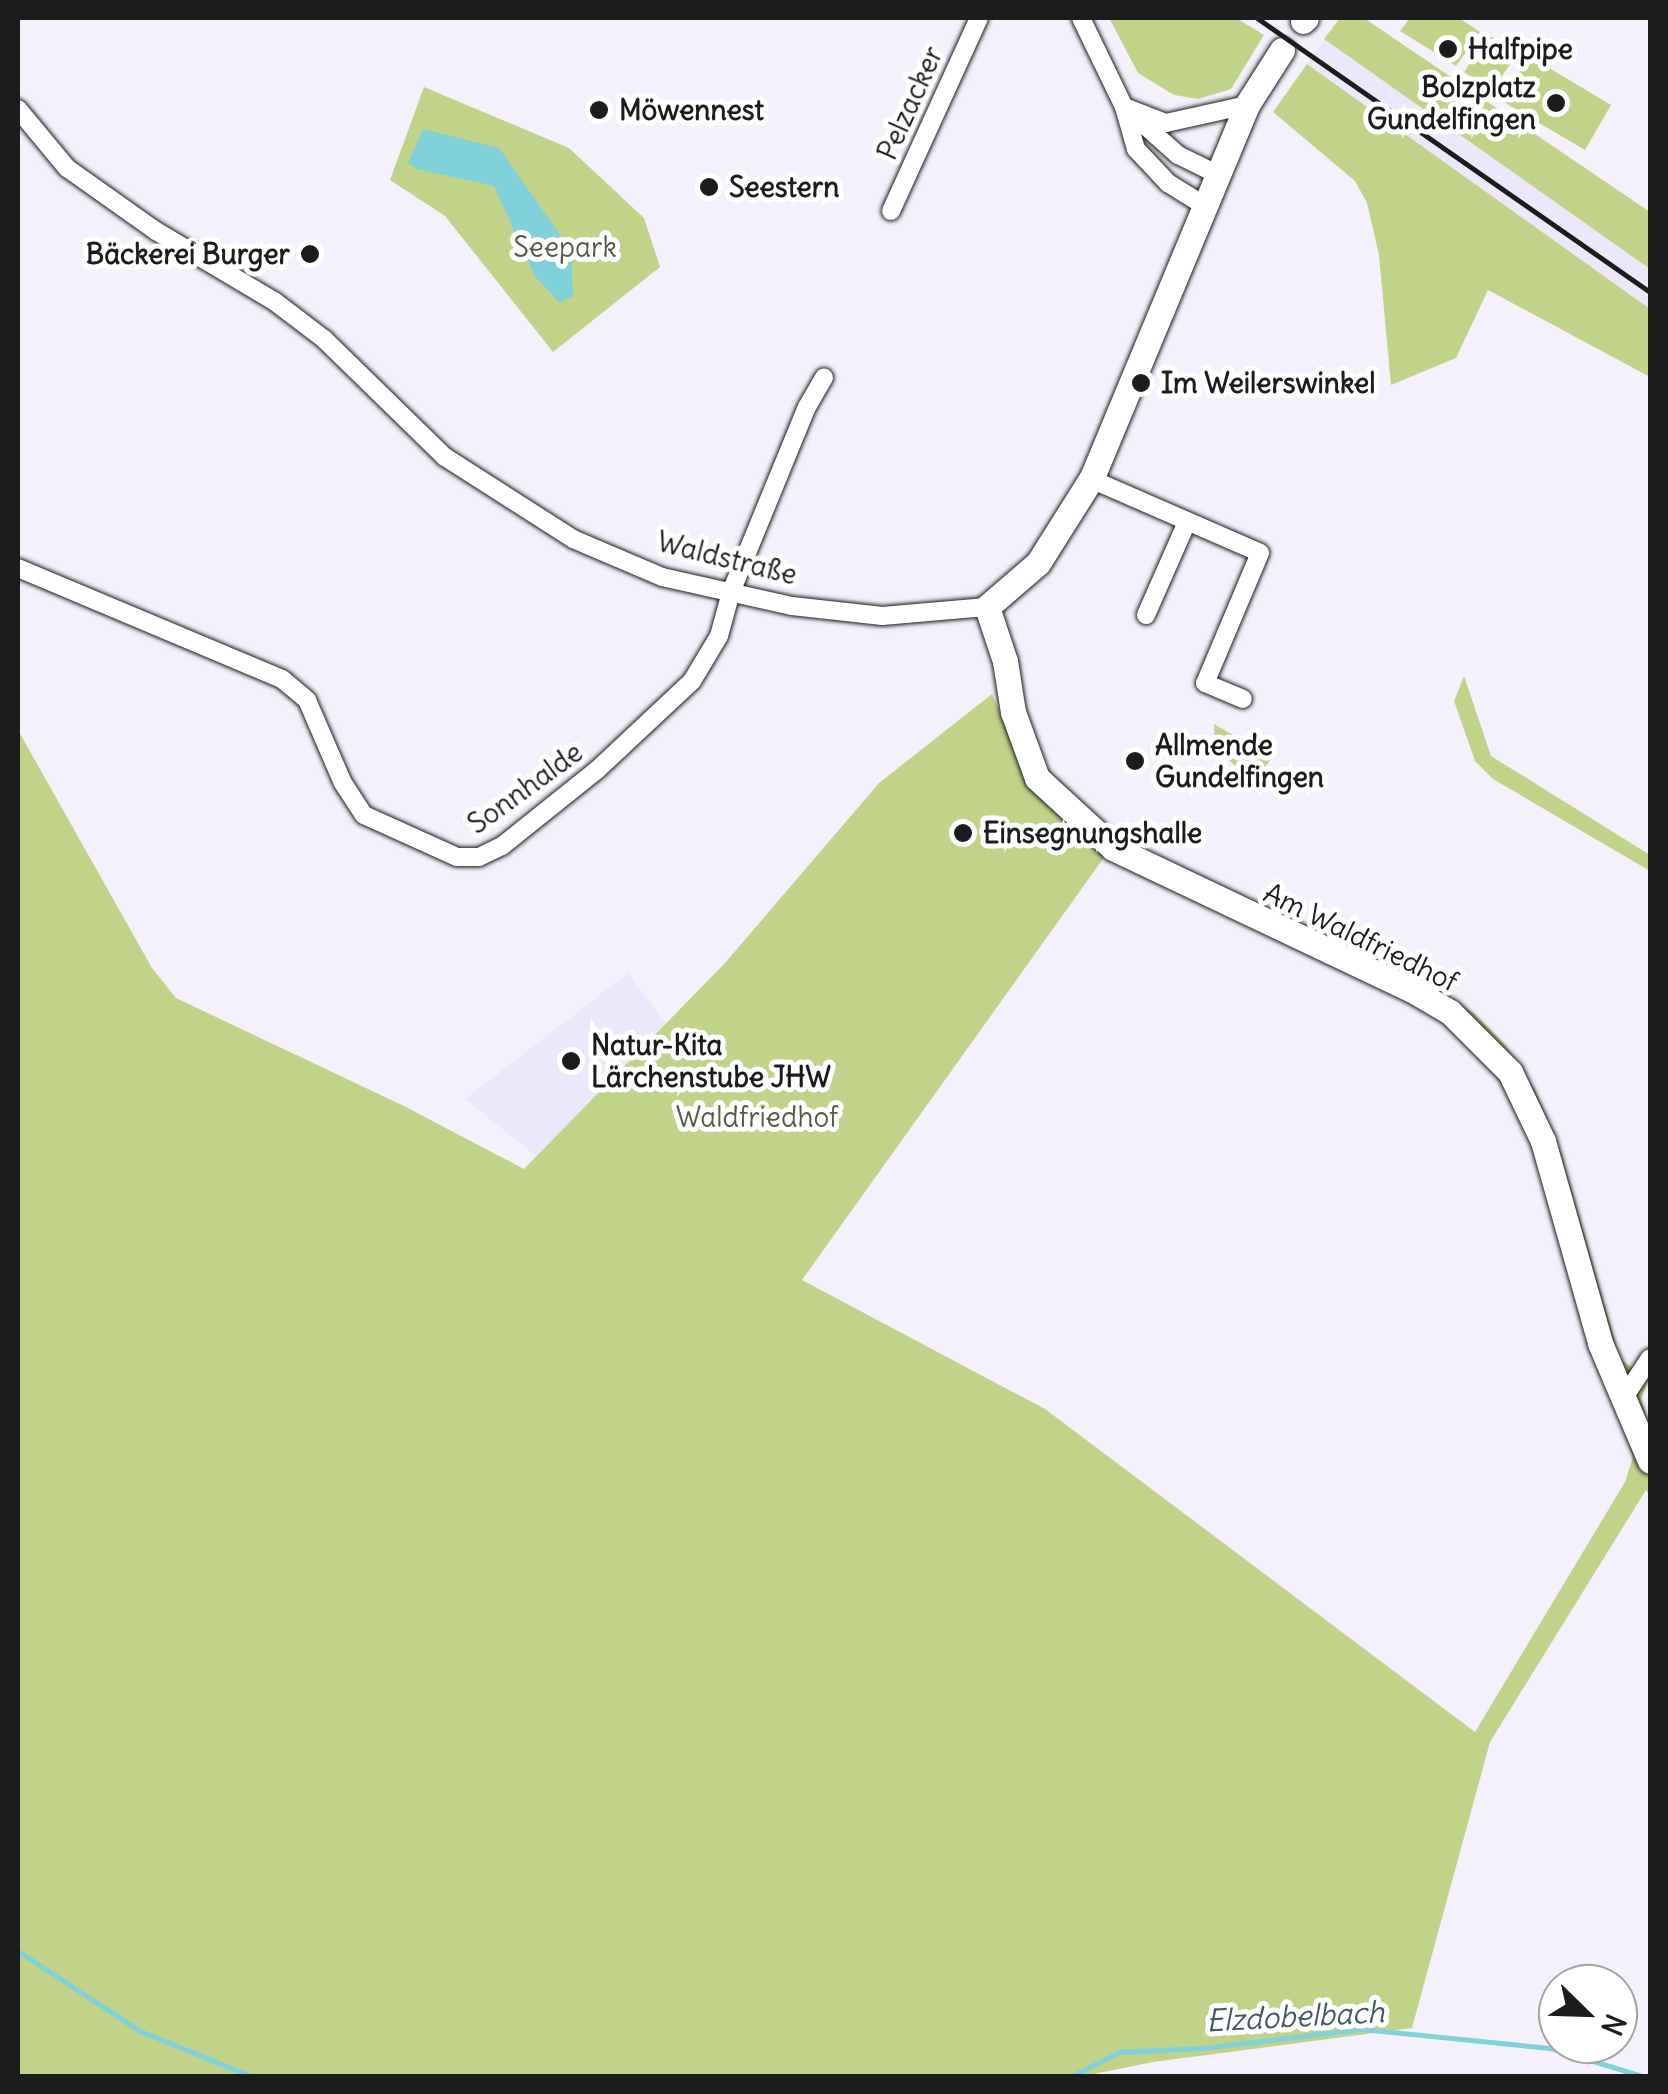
<!DOCTYPE html>
<meta charset="utf-8">
<style>
body{margin:0}
#map{position:relative;width:1668px;height:2094px;overflow:hidden;background:#f4f1fd;font-family:Delius,sans-serif}
div>[style]{position:absolute}
.built>*{inset:0;background:#ede7fc}
.green>*{inset:0;background:#c1d388}
.water>*{inset:0;background:#80d1da}
.stream>*{height:5px;margin:-2.5px;padding:0 2.5px;transform-origin:2.5px;border-radius:2.5px;background:#80d1da}
.roads{filter:drop-shadow(0 0 2px #1c1c1c) drop-shadow(0 0 2px #1c1c1c)}
.street>*{height:18px;margin:-9px;padding:0 9px;transform-origin:9px;border-radius:9px;background:#fff}
.secondary>*{height:25px;margin:-12.5px;padding:0 12.5px;transform-origin:12.5px;border-radius:12.5px;background:#fff}
.rail>*{height:5px;margin:-2.5px;padding:0 2.5px;transform-origin:2.5px;border-radius:2.5px;background:#1c1c1c}
.dots>*{width:28px;height:28px;translate:-50% -50%;box-sizing:border-box;border:5px solid #fff;border-radius:50%}
span{translate:-50% -50%;white-space:nowrap;text-align:center;line-height:1.15;-webkit-text-stroke:10px #fff;paint-order:stroke}
.poi-label{font-size:28px;color:#1c1c1c;font-weight:700}
.left{translate:0 -50%;text-align:left}
.right{translate:-100% -50%;text-align:right}
.street-label{font-size:28px;color:#1c1c1c}
.park-label{font-size:28px;color:#565c42}
.water-label{font-size:30px;color:#3f5b5e;font-style:italic}
.frame{position:absolute;inset:0;border:20px solid #1c1c1c;pointer-events:none}
.north{position:absolute;left:1538px;top:1964px;width:100px;height:100px;box-sizing:border-box;background:#fff;border:2px solid #a4a4a4;border-radius:50%;rotate:113deg;font-size:28px;font-weight:700;line-height:40px;text-align:center;color:#1c1c1c}
.north::after{content:'';display:block;margin:auto;width:35px;height:45px;background:#1c1c1c;clip-path:polygon(50% 0,100% 100%,50% 72%,0 100%)}
</style>
<div id="map">
<div class="built">
<i style="clip-path:polygon(1324px 39px,1650px 269px,1650px 309px,1307px 64px)"></i>
<i style="clip-path:polygon(628px 973px,666px 1024px,536px 1156px,465px 1099px)"></i>
</div>
<div class="green">
<i style="clip-path:polygon(1109px 18px,1236px 18px,1264px 35px,1231px 89px,1198px 99px,1174px 95px,1138px 73px)"></i>
<i style="clip-path:polygon(1340px 18px,1364px 18px,1650px 212px,1650px 269px,1324px 39px)"></i>
<i style="clip-path:polygon(1410px 18px,1459px 18px,1480px 32px,1456px 66px,1400px 31px)"></i>
<i style="clip-path:polygon(1489px 35px,1517px 54px,1492px 91px,1464px 72px)"></i>
<i style="clip-path:polygon(1529px 56px,1611px 105px,1585px 150px,1502px 101px)"></i>
<i style="clip-path:polygon(1307px 64px,1650px 309px,1650px 377px,1488px 290px,1456px 358px,1391px 385px,1379px 255px,1367px 203px,1355px 181px,1273px 112px)"></i>
<i style="clip-path:polygon(424px 87px,569px 148px,644px 218px,660px 267px,553px 352px,445px 216px,390px 180px)"></i>
<i style="clip-path:polygon(1464px 676px,1491px 756px,1650px 855px,1650px 871px,1493px 779px,1475px 761px,1454px 701px)"></i>
<i style="clip-path:polygon(992px 694px,1033px 791px,1105px 856px,802px 1280px,1045px 1409px,1475px 1732px,1625px 1482px,1633px 1457px,1522px 1116px,1494px 1073px,1454px 1029px,1352px 949px,1425px 983px,1474px 1013px,1506px 1046px,1535px 1090px,1561px 1153px,1620px 1359px,1633px 1368px,1650px 1343px,1650px 1377px,1641px 1399px,1650px 1428px,1650px 1496px,1646px 1490px,1490px 1742px,1412px 2028px,1153px 2062px,1084px 2076px,18px 2076px,18px 730px,152px 968px,176px 998px,406px 1107px,524px 1169px,725px 963px,879px 783px)"></i>
<i style="clip-path:polygon(1214px 724px,1272px 758px,1254px 781px,1215px 749px)"></i>
</div>
<div class="water">
<i style="clip-path:polygon(423px 129px,499px 148px,571px 250px,573px 296px,560px 303px,535px 277px,494px 186px,417px 169px,408px 163px)"></i>
</div>
<div class="stream">
<i style="left:18px;top:1951px;width:146px;rotate:33.3deg"></i>
<i style="left:140px;top:2031px;width:120px;rotate:22.1deg"></i>
<i style="left:1072px;top:2076px;width:53px;rotate:-27.1deg"></i>
<i style="left:1119px;top:2052px;width:83px;rotate:-2.8deg"></i>
<i style="left:1202px;top:2048px;width:161px;rotate:-6.8deg"></i>
<i style="left:1362px;top:2029px;width:189px;rotate:5.8deg"></i>
<i style="left:1550px;top:2048px;width:96px;rotate:16.9deg"></i>
</div>
<div class="roads">
<div class="street">
<i style="left:1081px;top:18px;width:99px;rotate:64.2deg"></i>
<i style="left:1124px;top:107px;width:44px;rotate:74.1deg"></i>
<i style="left:1136px;top:149px;width:47px;rotate:46.7deg"></i>
<i style="left:1168px;top:183px;width:44px;rotate:31.9deg"></i>
<i style="left:1124px;top:107px;width:45px;rotate:20.9deg"></i>
<i style="left:1166px;top:123px;width:83px;rotate:-12.5deg"></i>
<i style="left:18px;top:109px;width:77px;rotate:50.3deg"></i>
<i style="left:67px;top:168px;width:109px;rotate:35.3deg"></i>
<i style="left:156px;top:231px;width:137px;rotate:30.7deg"></i>
<i style="left:274px;top:301px;width:63px;rotate:37.2deg"></i>
<i style="left:324px;top:339px;width:169px;rotate:44.3deg"></i>
<i style="left:445px;top:457px;width:152px;rotate:32.6deg"></i>
<i style="left:573px;top:539px;width:97px;rotate:23.1deg"></i>
<i style="left:662px;top:577px;width:133px;rotate:12.6deg"></i>
<i style="left:792px;top:606px;width:91px;rotate:6.3deg"></i>
<i style="left:882px;top:616px;width:105px;rotate:-4.9deg"></i>
<i style="left:1132px;top:114px;width:62px;rotate:41.7deg"></i>
<i style="left:1178px;top:155px;width:43px;rotate:26deg"></i>
<i style="left:891px;top:211px;width:212px;rotate:-65.5deg"></i>
<i style="left:1091px;top:479px;width:184px;rotate:23.6deg"></i>
<i style="left:1260px;top:553px;width:141px;rotate:112.9deg"></i>
<i style="left:1205px;top:683px;width:41px;rotate:22.8deg"></i>
<i style="left:18px;top:568px;width:286px;rotate:22.8deg"></i>
<i style="left:282px;top:679px;width:33px;rotate:40deg"></i>
<i style="left:307px;top:700px;width:90px;rotate:66.6deg"></i>
<i style="left:343px;top:783px;width:38px;rotate:57deg"></i>
<i style="left:364px;top:815px;width:102px;rotate:24.3deg"></i>
<i style="left:457px;top:857px;width:22px"></i>
<i style="left:479px;top:857px;width:25px;rotate:-26deg"></i>
<i style="left:502px;top:846px;width:122px;rotate:-38.7deg"></i>
<i style="left:597px;top:770px;width:130px;rotate:-43.1deg"></i>
<i style="left:692px;top:681px;width:52px;rotate:-59deg"></i>
<i style="left:719px;top:636px;width:46px;rotate:-74.7deg"></i>
<i style="left:731px;top:592px;width:200px;rotate:-67.7deg"></i>
<i style="left:807px;top:407px;width:34px;rotate:-60deg"></i>
<i style="left:1146px;top:615px;width:102px;rotate:-66.2deg"></i>
<i style="left:1623px;top:1399px;width:49px;rotate:-56.6deg"></i>
</div>
<div class="secondary">
<i style="left:1303px;top:21px;width:4px;rotate:-45deg"></i>
<i style="left:1282px;top:50px;width:65px;rotate:122.5deg"></i>
<i style="left:1247px;top:105px;width:405px;rotate:112.6deg"></i>
<i style="left:1091px;top:479px;width:99px;rotate:122.2deg"></i>
<i style="left:1038px;top:563px;width:67px;rotate:139.2deg"></i>
<i style="left:987px;top:607px;width:57px;rotate:71.6deg"></i>
<i style="left:1005px;top:661px;width:52px;rotate:81.1deg"></i>
<i style="left:1013px;top:712px;width:70px;rotate:70deg"></i>
<i style="left:1037px;top:778px;width:103px;rotate:42.6deg"></i>
<i style="left:1113px;top:848px;width:333px;rotate:25.4deg"></i>
<i style="left:1414px;top:991px;width:42px;rotate:30.3deg"></i>
<i style="left:1450px;top:1012px;width:85px;rotate:45deg"></i>
<i style="left:1510px;top:1072px;width:76px;rotate:64.4deg"></i>
<i style="left:1543px;top:1141px;width:210px;rotate:74.2deg"></i>
<i style="left:1600px;top:1343px;width:128px;rotate:67deg"></i>
</div>
</div>
<div class="rail">
<i style="left:1257px;top:18px;width:479px;rotate:34.9deg"></i>
</div>
<div class="dots">
<i style="left:1448px;top:49px;background:#1c1c1c"></i>
<i style="left:1556px;top:103px;background:#1c1c1c"></i>
<i style="left:599px;top:110px;background:#1c1c1c"></i>
<i style="left:709px;top:187px;background:#1c1c1c"></i>
<i style="left:310px;top:254px;background:#1c1c1c"></i>
<i style="left:1141px;top:383px;background:#1c1c1c"></i>
<i style="left:1135px;top:761px;background:#1c1c1c"></i>
<i style="left:963px;top:833px;background:#1c1c1c"></i>
<i style="left:571px;top:1061px;background:#1c1c1c"></i>
</div>
<div class="poi-label">
<span class="left" style="left:1468px;top:49px">Halfpipe</span>
<span class="right" style="left:1536px;top:103px">Bolzplatz<br>Gundelfingen</span>
<span class="left" style="left:619px;top:110px">Möwennest</span>
<span class="left" style="left:729px;top:187px">Seestern</span>
<span class="right" style="left:290px;top:254px">Bäckerei Burger</span>
<span class="left" style="left:1161px;top:383px">Im Weilerswinkel</span>
<span class="left" style="left:1155px;top:761px">Allmende<br>Gundelfingen</span>
<span class="left" style="left:983px;top:833px">Einsegnungshalle</span>
<span class="left" style="left:591px;top:1061px">Natur-Kita<br>Lärchenstube JHW</span>
</div>
<div class="street-label">
<span style="left:910px;top:103px;rotate:-66deg">Pelzacker</span>
<span style="left:727px;top:558px;rotate:14deg">Waldstraße</span>
<span style="left:525px;top:788px;rotate:-36deg">Sonnhalde</span>
<span style="left:1361px;top:937px;rotate:26deg">Am Waldfriedhof</span>
</div>
<div class="park-label">
<span style="left:565px;top:247px">Seepark</span>
<span style="left:757px;top:1117px">Waldfriedhof</span>
</div>
<div class="water-label">
<span style="left:1295px;top:2016px;rotate:-3deg">Elzdobelbach</span>
</div>
<div class="frame"></div>
<div class="north">N</div>
</div>
